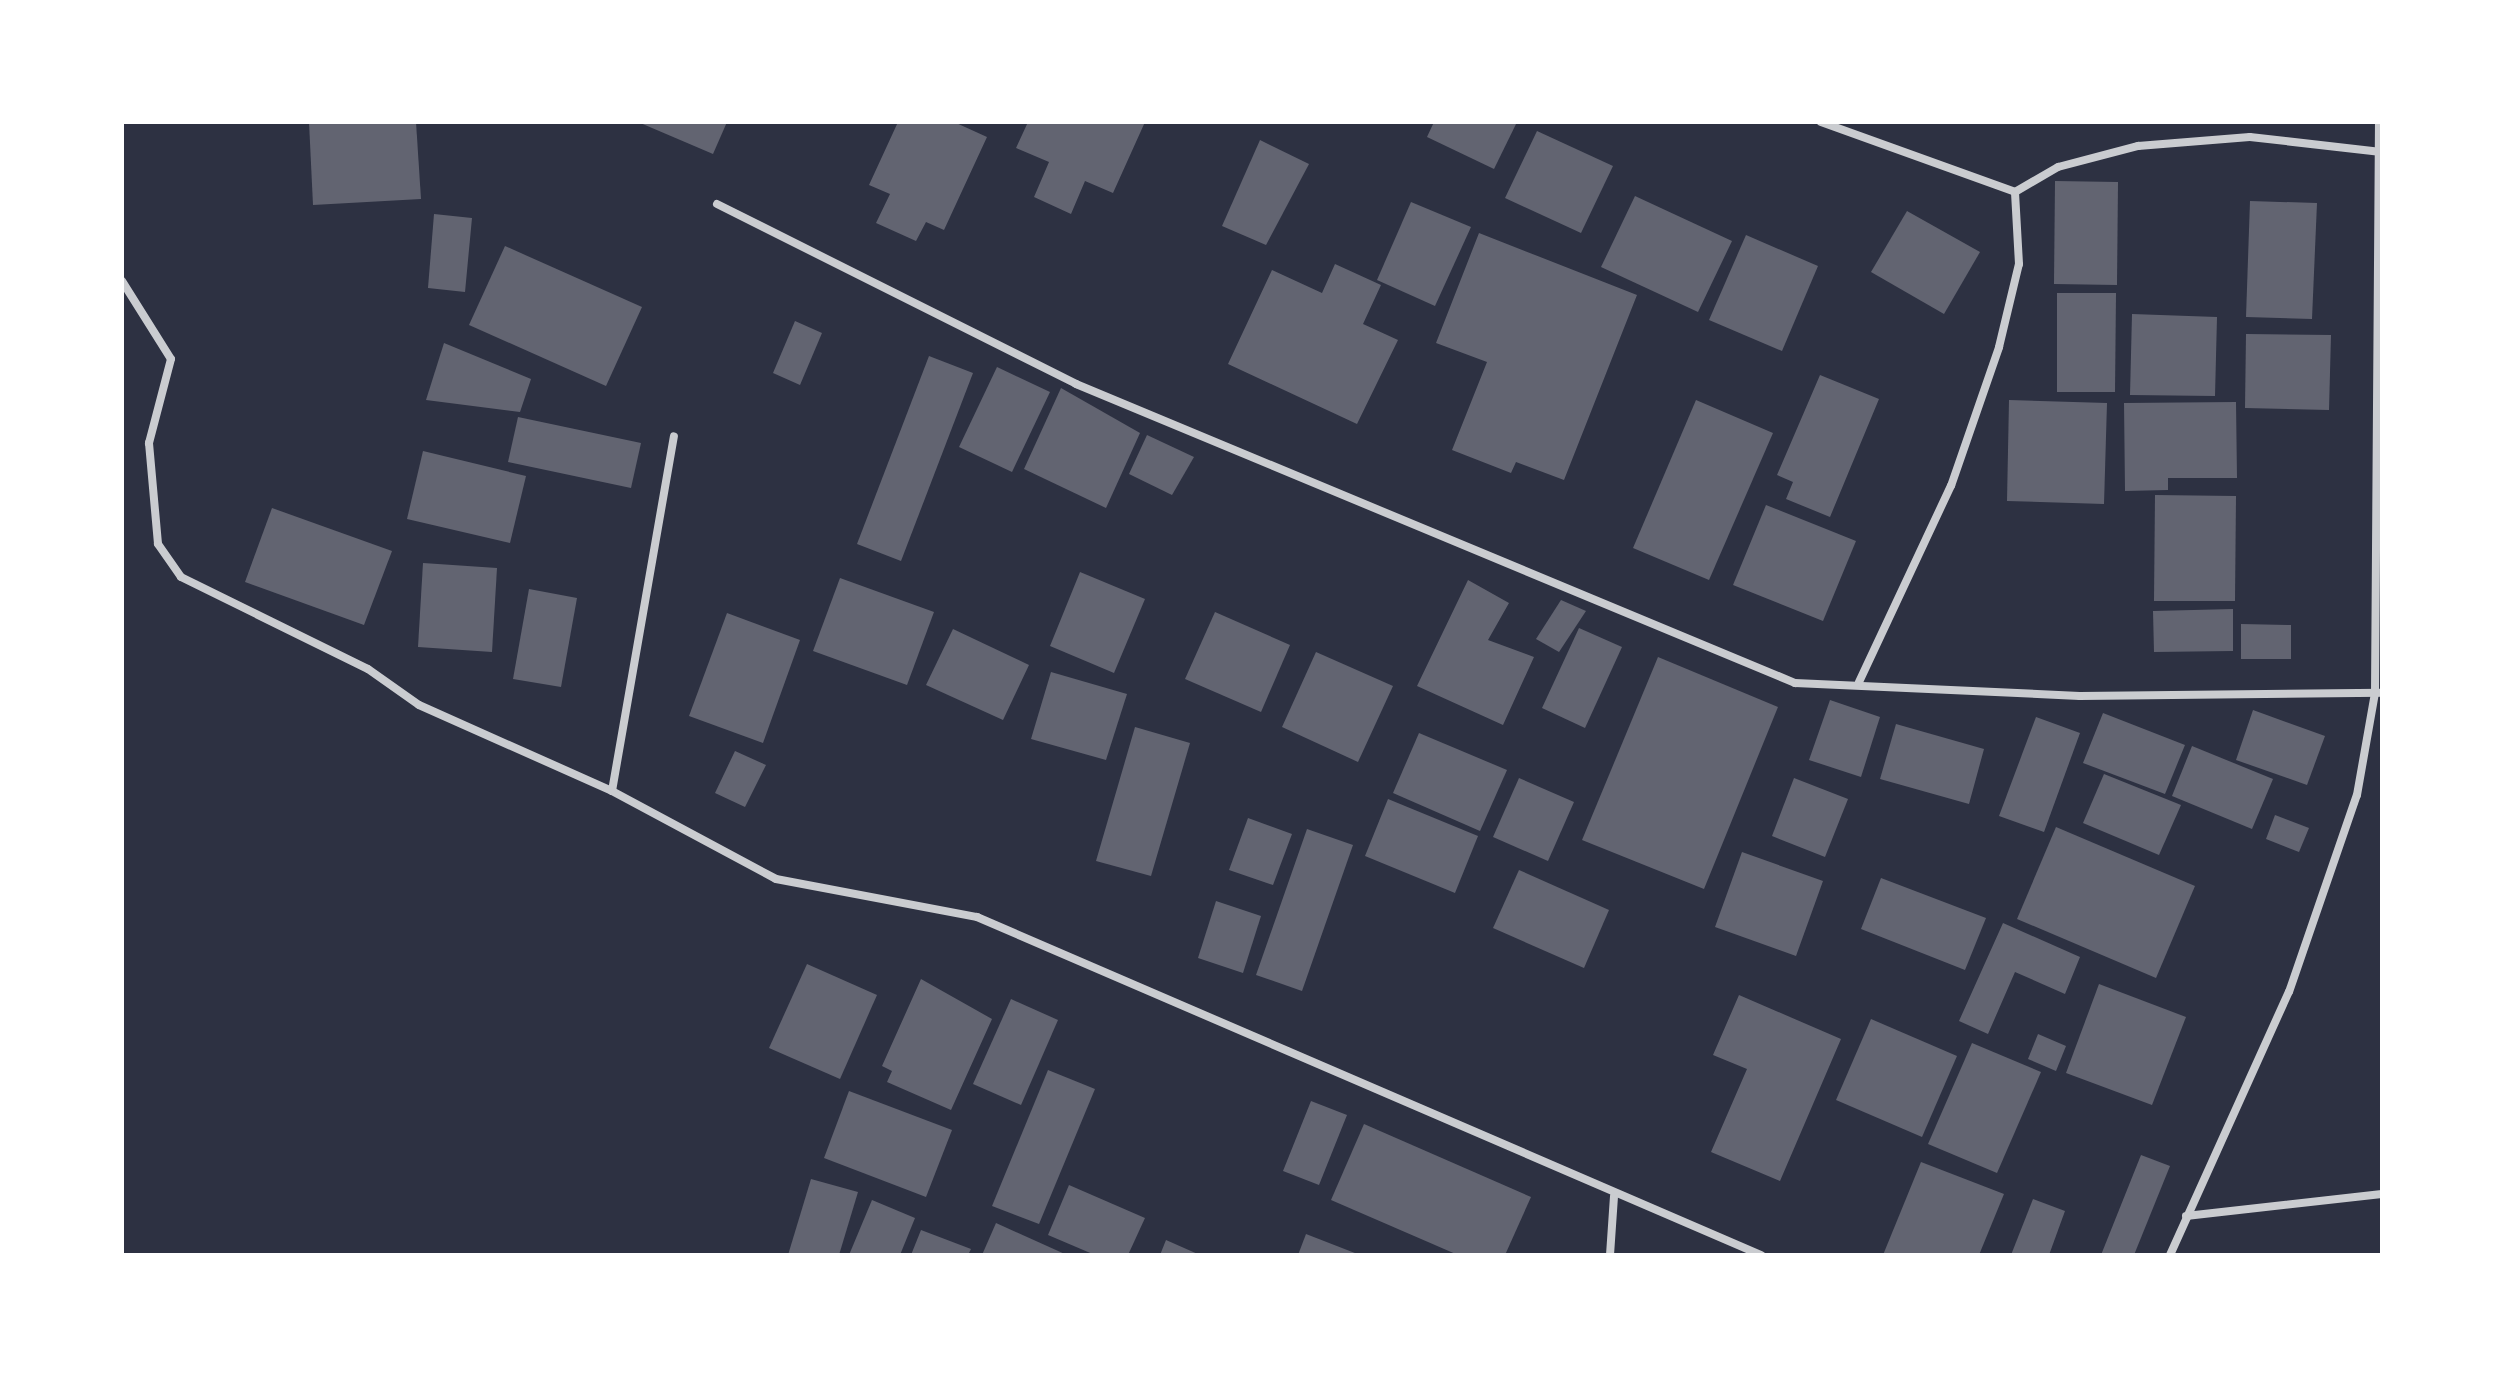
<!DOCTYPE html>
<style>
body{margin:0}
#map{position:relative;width:2504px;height:1377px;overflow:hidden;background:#2d3142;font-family:"Fira Sans",sans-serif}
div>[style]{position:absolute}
.building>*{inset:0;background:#626471}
.minor>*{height:8px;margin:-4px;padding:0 4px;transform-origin:4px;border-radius:4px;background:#caccd0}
span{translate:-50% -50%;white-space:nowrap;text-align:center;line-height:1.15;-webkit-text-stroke:8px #fff;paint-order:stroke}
.frame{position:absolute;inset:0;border:124px solid #fff;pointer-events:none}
</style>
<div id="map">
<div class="building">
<i style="clip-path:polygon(309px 122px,416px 122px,421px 199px,313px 205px)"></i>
<i style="clip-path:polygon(638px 122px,727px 122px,713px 154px)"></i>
<i style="clip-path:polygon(898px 122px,954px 122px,987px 137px,944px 230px,926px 222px,916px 241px,876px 223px,890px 194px,869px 185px)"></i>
<i style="clip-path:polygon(1028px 122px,1145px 122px,1113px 193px,1085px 181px,1071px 214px,1034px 197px,1049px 162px,1016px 148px)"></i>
<i style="clip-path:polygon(1434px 122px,1517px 122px,1494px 169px,1427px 137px)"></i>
<i style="clip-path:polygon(1537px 131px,1613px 166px,1581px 233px,1505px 198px)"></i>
<i style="clip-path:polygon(1260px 140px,1309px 164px,1266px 245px,1222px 226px)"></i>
<i style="clip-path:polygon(2055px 181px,2118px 182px,2117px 285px,2054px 284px)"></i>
<i style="clip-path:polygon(1635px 196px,1732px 241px,1698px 312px,1601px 267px)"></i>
<i style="clip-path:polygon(2250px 201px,2317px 203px,2312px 319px,2246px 317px)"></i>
<i style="clip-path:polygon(1411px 202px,1471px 227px,1435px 306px,1377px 280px)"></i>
<i style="clip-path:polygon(1907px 211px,1980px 252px,1944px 314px,1871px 272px)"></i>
<i style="clip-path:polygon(434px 214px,472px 218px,465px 292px,428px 288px)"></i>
<i style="clip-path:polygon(1479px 233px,1637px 295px,1564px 480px,1516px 462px,1511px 473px,1452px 450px,1487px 362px,1436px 343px)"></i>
<i style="clip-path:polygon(1746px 235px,1818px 266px,1782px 351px,1709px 320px)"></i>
<i style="clip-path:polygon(505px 246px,642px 307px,606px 386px,469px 325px)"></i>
<i style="clip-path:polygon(1335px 264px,1381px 285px,1363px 324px,1398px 340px,1357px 424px,1228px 364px,1272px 270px,1322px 293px)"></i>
<i style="clip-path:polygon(2057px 293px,2116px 293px,2115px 392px,2057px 392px)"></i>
<i style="clip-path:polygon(2132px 314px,2217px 317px,2215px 396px,2130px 395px)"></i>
<i style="clip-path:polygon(795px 321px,822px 333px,800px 385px,773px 373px)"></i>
<i style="clip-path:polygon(2246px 334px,2331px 335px,2329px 410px,2245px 408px)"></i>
<i style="clip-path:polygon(444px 343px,531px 379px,520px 412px,426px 400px)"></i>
<i style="clip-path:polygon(929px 356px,973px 373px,901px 561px,857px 544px)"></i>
<i style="clip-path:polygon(997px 367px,1050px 392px,1012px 472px,959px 447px)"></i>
<i style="clip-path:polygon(1820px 375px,1879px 399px,1830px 517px,1786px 499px,1793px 482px,1777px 475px)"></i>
<i style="clip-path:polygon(1061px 388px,1140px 433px,1106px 508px,1024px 469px)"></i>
<i style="clip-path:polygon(1696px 400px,1773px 433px,1709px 580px,1633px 548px)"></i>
<i style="clip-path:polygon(2009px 400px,2107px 403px,2104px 504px,2007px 501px)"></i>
<i style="clip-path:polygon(2236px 402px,2237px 478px,2168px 478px,2168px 490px,2125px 491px,2124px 403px)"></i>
<i style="clip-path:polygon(518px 417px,641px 443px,631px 488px,508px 462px)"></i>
<i style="clip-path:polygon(1147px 435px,1194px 457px,1172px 495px,1129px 474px)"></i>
<i style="clip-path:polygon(423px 451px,526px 476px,510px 543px,407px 519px)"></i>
<i style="clip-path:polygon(2155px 495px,2236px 496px,2235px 601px,2154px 601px)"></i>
<i style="clip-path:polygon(1766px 505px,1856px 541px,1823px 621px,1733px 585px)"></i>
<i style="clip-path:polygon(272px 508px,392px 551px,364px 625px,245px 582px)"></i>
<i style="clip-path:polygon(423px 563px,497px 568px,492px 652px,418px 647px)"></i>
<i style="clip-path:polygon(1080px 572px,1145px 599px,1114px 673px,1050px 646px)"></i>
<i style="clip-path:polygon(840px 578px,934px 612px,907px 685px,813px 651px)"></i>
<i style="clip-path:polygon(1468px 580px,1509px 603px,1488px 640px,1534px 657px,1503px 725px,1417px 686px)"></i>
<i style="clip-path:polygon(529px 589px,577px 598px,561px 687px,513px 679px)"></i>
<i style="clip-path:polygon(1561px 600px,1586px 611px,1559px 652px,1536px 639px)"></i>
<i style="clip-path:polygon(2233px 609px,2233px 651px,2154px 652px,2153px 611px)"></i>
<i style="clip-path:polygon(1215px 612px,1290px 645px,1261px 712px,1185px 679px)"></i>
<i style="clip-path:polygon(727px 613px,800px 640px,763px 743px,689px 716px)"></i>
<i style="clip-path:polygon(2241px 624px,2291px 625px,2291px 659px,2241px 659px)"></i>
<i style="clip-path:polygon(1579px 628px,1622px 647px,1585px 728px,1542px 708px)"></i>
<i style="clip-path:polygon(953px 629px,1029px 665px,1003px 720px,926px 685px)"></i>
<i style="clip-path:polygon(1316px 652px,1393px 686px,1358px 762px,1282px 727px)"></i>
<i style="clip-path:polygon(1658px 657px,1778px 707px,1704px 889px,1582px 840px)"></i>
<i style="clip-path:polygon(1051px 672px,1127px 694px,1106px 760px,1031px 739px)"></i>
<i style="clip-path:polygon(1830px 700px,1880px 717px,1861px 777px,1809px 760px)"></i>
<i style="clip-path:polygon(2253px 710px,2325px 736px,2307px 785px,2236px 760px)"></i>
<i style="clip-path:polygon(2103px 713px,2185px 745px,2165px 794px,2083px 763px)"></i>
<i style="clip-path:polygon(2036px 717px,2080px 733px,2044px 832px,1999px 816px)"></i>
<i style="clip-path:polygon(1896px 724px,1984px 749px,1969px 804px,1880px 779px)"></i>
<i style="clip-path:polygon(1135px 727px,1190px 743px,1151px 876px,1096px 861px)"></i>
<i style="clip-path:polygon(1419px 733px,1507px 770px,1480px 831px,1393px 793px)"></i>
<i style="clip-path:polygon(2192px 746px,2273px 779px,2252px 829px,2172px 796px)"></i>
<i style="clip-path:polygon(735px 751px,766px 765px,745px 807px,715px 793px)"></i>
<i style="clip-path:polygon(2104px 774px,2181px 805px,2159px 855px,2083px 823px)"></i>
<i style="clip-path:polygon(1519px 778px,1574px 802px,1548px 861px,1493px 837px)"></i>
<i style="clip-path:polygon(1794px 778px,1848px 799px,1825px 857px,1772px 836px)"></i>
<i style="clip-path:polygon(1388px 799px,1478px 836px,1455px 893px,1365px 856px)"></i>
<i style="clip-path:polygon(2275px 815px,2309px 828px,2299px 852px,2266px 839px)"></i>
<i style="clip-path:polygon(1248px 818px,1292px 834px,1273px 885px,1229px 870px)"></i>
<i style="clip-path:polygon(2056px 827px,2195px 886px,2156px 978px,2017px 919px)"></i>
<i style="clip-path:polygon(1307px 829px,1353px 845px,1302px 991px,1256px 975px)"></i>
<i style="clip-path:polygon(1742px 852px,1823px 881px,1796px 956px,1715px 927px)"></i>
<i style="clip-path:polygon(1519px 870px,1609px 910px,1584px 968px,1493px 928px)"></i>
<i style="clip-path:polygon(1881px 878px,1986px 918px,1965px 970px,1861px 929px)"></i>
<i style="clip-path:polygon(1216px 901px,1261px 916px,1243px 973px,1198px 958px)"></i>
<i style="clip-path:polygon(2003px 923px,2080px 957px,2065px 994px,2015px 972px,1988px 1034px,1959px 1021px)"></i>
<i style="clip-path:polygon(807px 964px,877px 995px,840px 1079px,769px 1048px)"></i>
<i style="clip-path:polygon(921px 979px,992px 1019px,951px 1110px,887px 1082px,892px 1071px,882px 1066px)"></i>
<i style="clip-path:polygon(2099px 984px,2186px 1017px,2152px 1105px,2066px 1073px)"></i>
<i style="clip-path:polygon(1739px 995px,1841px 1039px,1780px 1181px,1711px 1152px,1747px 1069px,1713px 1055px)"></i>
<i style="clip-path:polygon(1011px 999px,1058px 1020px,1021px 1105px,973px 1084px)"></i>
<i style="clip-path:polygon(1871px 1019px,1957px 1056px,1922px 1137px,1836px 1100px)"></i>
<i style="clip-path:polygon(2038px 1034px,2066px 1046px,2056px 1071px,2028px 1059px)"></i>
<i style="clip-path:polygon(1972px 1043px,2041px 1072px,1997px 1173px,1928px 1144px)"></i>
<i style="clip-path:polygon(1048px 1070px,1095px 1089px,1039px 1224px,992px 1206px)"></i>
<i style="clip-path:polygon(849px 1091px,952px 1130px,926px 1197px,824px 1158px)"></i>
<i style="clip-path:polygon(1311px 1101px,1347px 1115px,1319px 1185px,1283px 1171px)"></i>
<i style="clip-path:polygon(1364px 1124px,1531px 1197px,1505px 1255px,1458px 1255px,1331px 1200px)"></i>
<i style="clip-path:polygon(2141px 1155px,2170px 1166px,2134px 1255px,2101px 1255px)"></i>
<i style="clip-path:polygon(1921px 1162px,2004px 1194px,1979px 1255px,1883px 1255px)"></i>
<i style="clip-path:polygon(811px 1179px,858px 1192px,839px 1255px,788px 1255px)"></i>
<i style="clip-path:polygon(1069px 1185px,1145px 1218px,1128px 1255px,1095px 1255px,1048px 1235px)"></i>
<i style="clip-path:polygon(2033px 1199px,2065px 1211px,2049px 1255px,2011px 1255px)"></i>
<i style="clip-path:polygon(872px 1200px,915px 1218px,900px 1255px,849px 1255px)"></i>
<i style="clip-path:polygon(996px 1223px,1067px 1255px,982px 1255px)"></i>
<i style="clip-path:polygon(921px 1230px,971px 1249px,968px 1255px,911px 1255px)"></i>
<i style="clip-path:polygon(1306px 1234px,1360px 1255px,1298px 1255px)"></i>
<i style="clip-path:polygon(1166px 1240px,1200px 1255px,1160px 1255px)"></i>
</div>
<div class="minor">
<i style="left:1821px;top:122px;width:206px;rotate:19.8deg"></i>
<i style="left:2015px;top:192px;width:50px;rotate:-30.2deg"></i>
<i style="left:2058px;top:167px;width:83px;rotate:-14.7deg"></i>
<i style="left:2138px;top:146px;width:112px;rotate:-4.6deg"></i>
<i style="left:2250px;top:137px;width:132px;rotate:6.5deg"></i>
<i style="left:717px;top:204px;width:402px;rotate:26.6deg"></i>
<i style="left:1076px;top:384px;width:779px;rotate:22.58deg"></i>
<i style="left:1795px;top:683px;width:285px;rotate:2.6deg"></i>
<i style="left:2080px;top:696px;width:302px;rotate:-0.6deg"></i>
<i style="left:122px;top:281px;width:92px;rotate:57.9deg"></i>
<i style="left:171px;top:359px;width:87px;rotate:104.7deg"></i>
<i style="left:149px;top:443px;width:101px;rotate:84.9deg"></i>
<i style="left:158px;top:544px;width:40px;rotate:55.1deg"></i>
<i style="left:181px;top:577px;width:208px;rotate:26.2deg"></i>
<i style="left:368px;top:669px;width:62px;rotate:35.2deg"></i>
<i style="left:419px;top:705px;width:211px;rotate:24deg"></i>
<i style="left:612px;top:791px;width:186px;rotate:28.2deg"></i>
<i style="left:776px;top:879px;width:205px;rotate:10.7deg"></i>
<i style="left:977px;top:917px;width:854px;rotate:23.32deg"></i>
<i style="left:1859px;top:682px;width:217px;rotate:-64.9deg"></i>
<i style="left:1951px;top:486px;width:147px;rotate:-70.9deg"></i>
<i style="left:1999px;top:347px;width:85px;rotate:-76.5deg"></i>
<i style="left:2019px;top:264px;width:72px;rotate:-93.2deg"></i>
<i style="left:612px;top:791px;width:360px;rotate:-80.1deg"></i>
<i style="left:2186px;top:1216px;width:197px;rotate:-6.4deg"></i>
<i style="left:1610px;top:1255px;width:59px;rotate:-86.1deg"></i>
<i style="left:2170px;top:1255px;width:289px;rotate:-65.7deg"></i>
<i style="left:2289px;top:992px;width:208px;rotate:-71deg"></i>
<i style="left:2357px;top:795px;width:104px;rotate:-80deg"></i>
<i style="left:2375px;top:693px;width:571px;rotate:-89.6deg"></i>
</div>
<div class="frame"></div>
</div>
